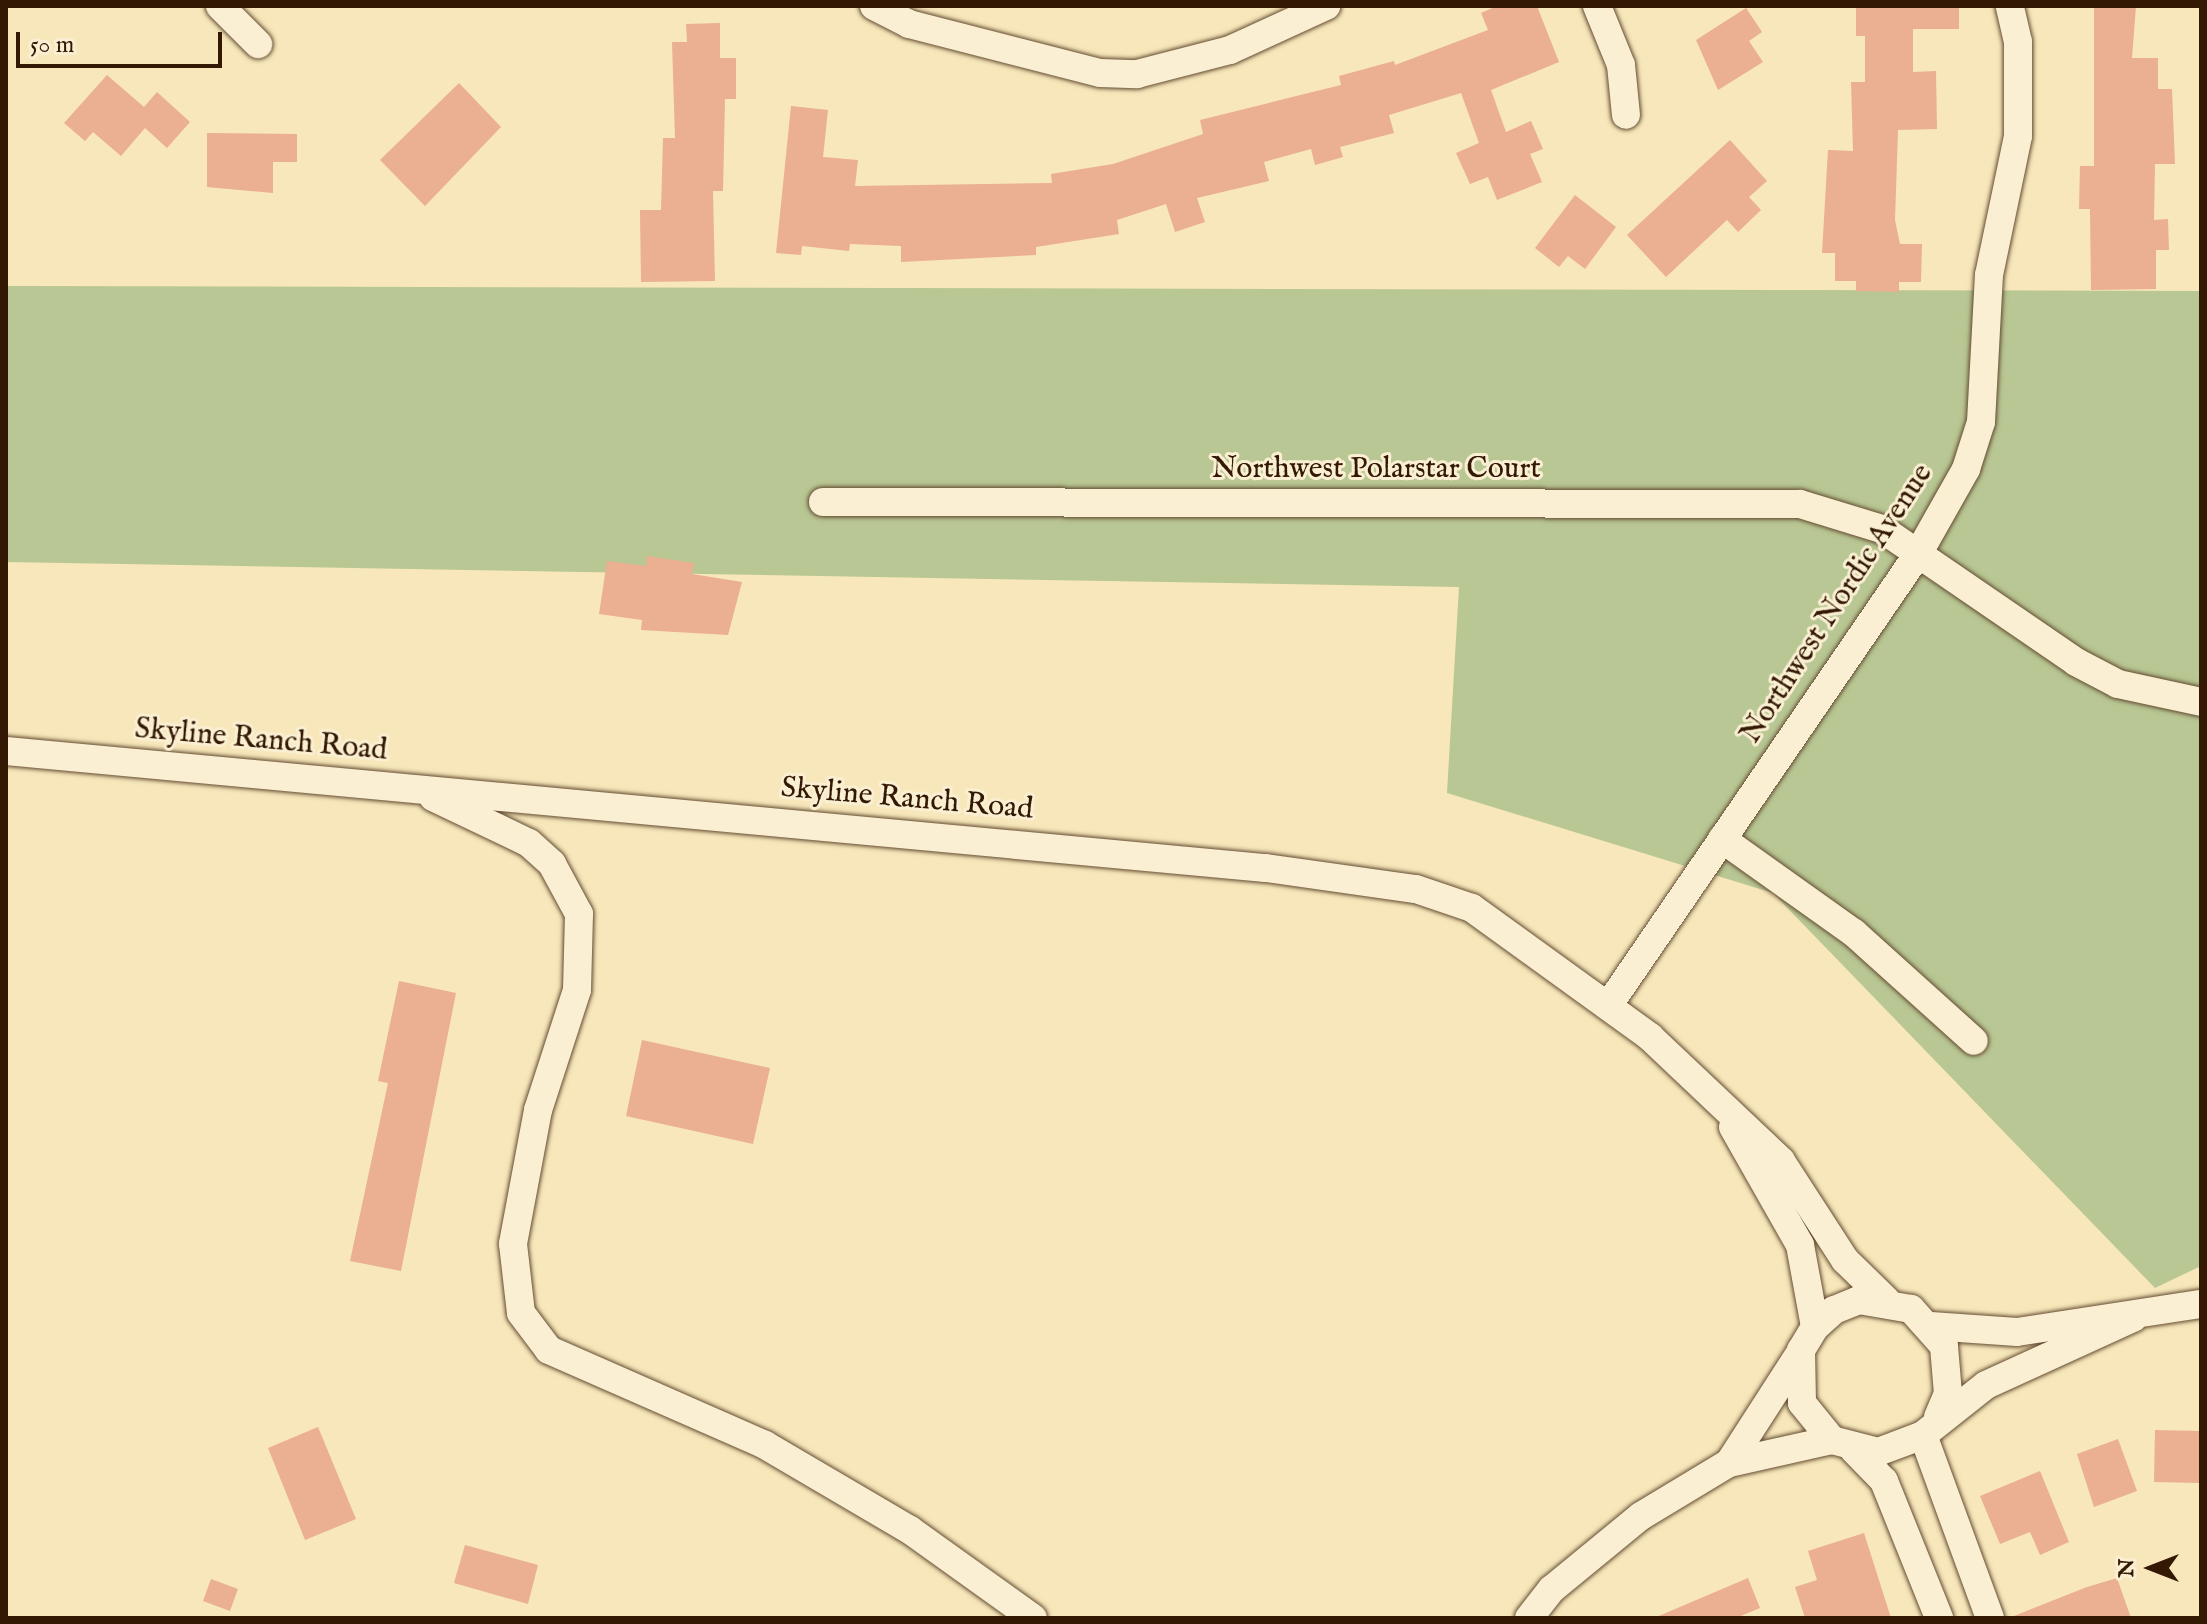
<!DOCTYPE html>
<style>
body{margin:0}
#map{position:relative;width:2207px;height:1624px;overflow:hidden;background:#f7e7ba;font-family:"IM FELL English",serif}
div>[style]{position:absolute}
.green>*{inset:0;background:#b8c793}
.building>*{inset:0;background:#ebaf91}
.roads{filter:drop-shadow(0 0 2px #644c32) drop-shadow(0 0 2px #644c32)}
.minor>*{height:28px;margin:-14px;padding:0 14px;transform-origin:14px;border-radius:14px;background:#faefd2}
span{translate:-50% -50%;white-space:nowrap;text-align:center;line-height:1.15;-webkit-text-stroke:6px #faefd2;paint-order:stroke}
.street-label{font-size:30px;color:#331904}
.frame{position:absolute;inset:0;border:8px solid #331904;pointer-events:none}
.north{position:absolute;left:2111px;top:1528px;width:80px;height:80px;-webkit-text-stroke:6px #faefd2;paint-order:stroke;rotate:270deg;font-size:22px;font-weight:700;line-height:32px;text-align:center;color:#331904}
.north::after{content:'';display:block;margin:auto;width:28px;height:36px;background:#331904;clip-path:polygon(50% 0,100% 100%,50% 72%,0 100%)}
.scale{position:absolute;left:16px;top:32px;width:206px;height:36px;box-sizing:border-box;border:4px solid #331904;border-top:0;padding-left:10px;font-size:24px;line-height:28px;white-space:nowrap;color:#331904;-webkit-text-stroke:6px #faefd2;paint-order:stroke}
</style>
<div id="map">
<div class="green">
<i style="clip-path:polygon(6px 286px,2201px 291px,2201px 1266px,2155px 1288px,1773px 893px,1447px 793px,1459px 587px,6px 562px)"></i>
</div>
<div class="building">
<i style="clip-path:polygon(1497px 6px,1537px 6px,1559px 62px,1491px 90px,1506px 132px,1531px 121px,1543px 149px,1530px 154px,1542px 182px,1497px 200px,1488px 177px,1470px 184px,1456px 153px,1479px 143px,1461px 93px,1389px 115px,1394px 133px,1340px 147px,1343px 157px,1315px 165px,1311px 149px,1264px 162px,1269px 181px,1197px 198px,1205px 222px,1175px 232px,1166px 204px,1117px 220px,1119px 234px,1036px 247px,1036px 255px,901px 262px,901px 246px,850px 244px,849px 251px,802px 246px,801px 255px,776px 253px,791px 106px,828px 110px,823px 157px,858px 160px,855px 186px,1052px 183px,1051px 174px,1113px 164px,1203px 134px,1200px 120px,1341px 85px,1339px 76px,1394px 61px,1395px 65px,1488px 30px,1481px 13px)"></i>
<i style="clip-path:polygon(1959px 6px,1959px 29px,1913px 29px,1913px 72px,1936px 71px,1937px 129px,1898px 130px,1895px 220px,1900px 244px,1922px 244px,1921px 282px,1899px 282px,1899px 292px,1856px 291px,1856px 281px,1835px 281px,1835px 253px,1822px 253px,1828px 150px,1853px 151px,1851px 82px,1865px 82px,1865px 36px,1856px 36px,1856px 8px)"></i>
<i style="clip-path:polygon(2094px 6px,2136px 6px,2132px 58px,2158px 58px,2158px 89px,2172px 89px,2175px 164px,2155px 164px,2154px 220px,2168px 219px,2169px 250px,2156px 250px,2156px 289px,2091px 290px,2090px 209px,2079px 209px,2080px 166px,2094px 166px)"></i>
<i style="clip-path:polygon(1746px 8px,1762px 32px,1749px 41px,1763px 62px,1718px 90px,1696px 40px)"></i>
<i style="clip-path:polygon(720px 23px,720px 58px,736px 58px,736px 99px,725px 99px,723px 191px,713px 191px,715px 281px,641px 282px,640px 210px,661px 210px,663px 138px,675px 138px,672px 42px,687px 42px,686px 24px)"></i>
<i style="clip-path:polygon(107px 75px,144px 107px,157px 92px,190px 122px,167px 148px,145px 128px,121px 156px,93px 132px,85px 141px,64px 123px)"></i>
<i style="clip-path:polygon(459px 83px,501px 127px,425px 206px,380px 160px)"></i>
<i style="clip-path:polygon(207px 133px,297px 134px,297px 162px,273px 162px,273px 193px,207px 187px)"></i>
<i style="clip-path:polygon(1730px 140px,1767px 181px,1749px 197px,1761px 210px,1738px 232px,1727px 220px,1666px 277px,1627px 235px)"></i>
<i style="clip-path:polygon(1575px 195px,1616px 227px,1585px 269px,1568px 256px,1559px 267px,1535px 248px)"></i>
<i style="clip-path:polygon(647px 556px,694px 563px,692px 574px,742px 582px,728px 635px,641px 630px,642px 620px,599px 614px,607px 561px,646px 566px)"></i>
<i style="clip-path:polygon(399px 981px,456px 993px,401px 1271px,350px 1261px,388px 1083px,378px 1081px)"></i>
<i style="clip-path:polygon(642px 1040px,770px 1068px,753px 1144px,626px 1116px)"></i>
<i style="clip-path:polygon(318px 1427px,356px 1519px,305px 1540px,268px 1448px)"></i>
<i style="clip-path:polygon(2155px 1430px,2200px 1431px,2201px 1483px,2154px 1482px)"></i>
<i style="clip-path:polygon(2118px 1439px,2137px 1491px,2094px 1507px,2077px 1454px)"></i>
<i style="clip-path:polygon(2040px 1471px,2069px 1542px,2040px 1555px,2030px 1532px,2000px 1544px,1980px 1496px)"></i>
<i style="clip-path:polygon(1864px 1533px,1891px 1618px,1805px 1618px,1795px 1587px,1817px 1580px,1808px 1551px)"></i>
<i style="clip-path:polygon(465px 1545px,538px 1565px,528px 1604px,454px 1583px)"></i>
<i style="clip-path:polygon(1748px 1578px,1760px 1608px,1736px 1618px,1654px 1618px)"></i>
<i style="clip-path:polygon(2117px 1578px,2131px 1618px,2009px 1618px,2087px 1587px)"></i>
<i style="clip-path:polygon(211px 1579px,238px 1589px,230px 1611px,203px 1601px)"></i>
</div>
<div class="roads">
<div class="minor">
<i style="left:220px;top:6px;width:54px;rotate:45deg"></i>
<i style="left:874px;top:6px;width:39px;rotate:27deg"></i>
<i style="left:909px;top:24px;width:197px;rotate:14.4deg"></i>
<i style="left:1100px;top:73px;width:37px;rotate:2deg"></i>
<i style="left:1137px;top:74px;width:96px;rotate:-14.5deg"></i>
<i style="left:1230px;top:50px;width:106px;rotate:-24.6deg"></i>
<i style="left:1597px;top:6px;width:64px;rotate:67.9deg"></i>
<i style="left:1621px;top:65px;width:50px;rotate:84.3deg"></i>
<i style="left:823px;top:502px;width:977px;rotate:0.12deg"></i>
<i style="left:1800px;top:504px;width:86px;rotate:17deg"></i>
<i style="left:1882px;top:529px;width:235px;rotate:34.4deg"></i>
<i style="left:2076px;top:662px;width:47px;rotate:27.6deg"></i>
<i style="left:2118px;top:684px;width:85px;rotate:12.2deg"></i>
<i style="left:6px;top:751px;width:1265px;rotate:5.31deg"></i>
<i style="left:1266px;top:868px;width:151px;rotate:8deg"></i>
<i style="left:1416px;top:889px;width:59px;rotate:18.7deg"></i>
<i style="left:1472px;top:908px;width:220px;rotate:35.9deg"></i>
<i style="left:1650px;top:1037px;width:180px;rotate:43.4deg"></i>
<i style="left:1781px;top:1161px;width:118px;rotate:57.1deg"></i>
<i style="left:1845px;top:1260px;width:57px;rotate:44.3deg"></i>
<i style="left:433px;top:797px;width:106px;rotate:25.6deg"></i>
<i style="left:529px;top:843px;width:31px;rotate:42deg"></i>
<i style="left:552px;top:864px;width:57px;rotate:61.6deg"></i>
<i style="left:579px;top:914px;width:76px;rotate:91.5deg"></i>
<i style="left:577px;top:990px;width:126px;rotate:108deg"></i>
<i style="left:538px;top:1110px;width:136px;rotate:100.6deg"></i>
<i style="left:513px;top:1244px;width:69px;rotate:83.4deg"></i>
<i style="left:521px;top:1313px;width:46px;rotate:52.9deg"></i>
<i style="left:549px;top:1350px;width:236px;rotate:23.7deg"></i>
<i style="left:765px;top:1445px;width:168px;rotate:30.4deg"></i>
<i style="left:910px;top:1530px;width:151px;rotate:35.6deg"></i>
<i style="left:1722px;top:839px;width:162px;rotate:35.5deg"></i>
<i style="left:1854px;top:933px;width:161px;rotate:42deg"></i>
<i style="left:1608px;top:1006px;width:548px;rotate:-55.56deg"></i>
<i style="left:1918px;top:554px;width:98px;rotate:-60.5deg"></i>
<i style="left:1966px;top:469px;width:49px;rotate:-72.3deg"></i>
<i style="left:1981px;top:422px;width:147px;rotate:-86.9deg"></i>
<i style="left:1989px;top:275px;width:142px;rotate:-78.2deg"></i>
<i style="left:2018px;top:136px;width:94px;rotate:-90deg"></i>
<i style="left:2018px;top:42px;width:37px;rotate:-103deg"></i>
<i style="left:1733px;top:1127px;width:136px;rotate:60.4deg"></i>
<i style="left:1800px;top:1245px;width:83px;rotate:79.6deg"></i>
<i style="left:1931px;top:1326px;width:86px;rotate:4deg"></i>
<i style="left:2017px;top:1332px;width:186px;rotate:-8.7deg"></i>
<i style="left:1938px;top:1417px;width:25px;rotate:-67deg"></i>
<i style="left:1948px;top:1394px;width:48px;rotate:-94.8deg"></i>
<i style="left:1944px;top:1346px;width:50px;rotate:-131.7deg"></i>
<i style="left:1911px;top:1309px;width:53px;rotate:-170.2deg"></i>
<i style="left:1859px;top:1300px;width:27px;rotate:158deg"></i>
<i style="left:1834px;top:1310px;width:25px;rotate:138deg"></i>
<i style="left:1815px;top:1327px;width:27px;rotate:121deg"></i>
<i style="left:1801px;top:1350px;width:53px;rotate:88.9deg"></i>
<i style="left:1802px;top:1403px;width:48px;rotate:51deg"></i>
<i style="left:1832px;top:1440px;width:48px;rotate:14.6deg"></i>
<i style="left:1878px;top:1452px;width:48px;rotate:-20.7deg"></i>
<i style="left:1923px;top:1435px;width:80px;rotate:-38.4deg"></i>
<i style="left:1986px;top:1385px;width:162px;rotate:-24.5deg"></i>
<i style="left:1923px;top:1435px;width:195px;rotate:69.9deg"></i>
<i style="left:1854px;top:1450px;width:43px;rotate:45.9deg"></i>
<i style="left:1884px;top:1481px;width:148px;rotate:68.1deg"></i>
<i style="left:1729px;top:1463px;width:127px;rotate:-57.2deg"></i>
<i style="left:1529px;top:1618px;width:37px;rotate:-52deg"></i>
<i style="left:1552px;top:1589px;width:115px;rotate:-39.4deg"></i>
<i style="left:1641px;top:1516px;width:103px;rotate:-31.1deg"></i>
<i style="left:1729px;top:1463px;width:106px;rotate:-12.6deg"></i>
</div>
</div>
<div class="street-label">
<span style="left:1376px;top:469px">Northwest Polarstar Court</span>
<span style="left:1837px;top:604px;rotate:-57deg">Northwest Nordic Avenue</span>
<span style="left:261px;top:740px;rotate:5deg">Skyline Ranch Road</span>
<span style="left:907px;top:799px;rotate:5deg">Skyline Ranch Road</span>
</div>
<div class="frame"></div>
<div class="north">N</div>
<div class="scale">50 m</div>
</div>
